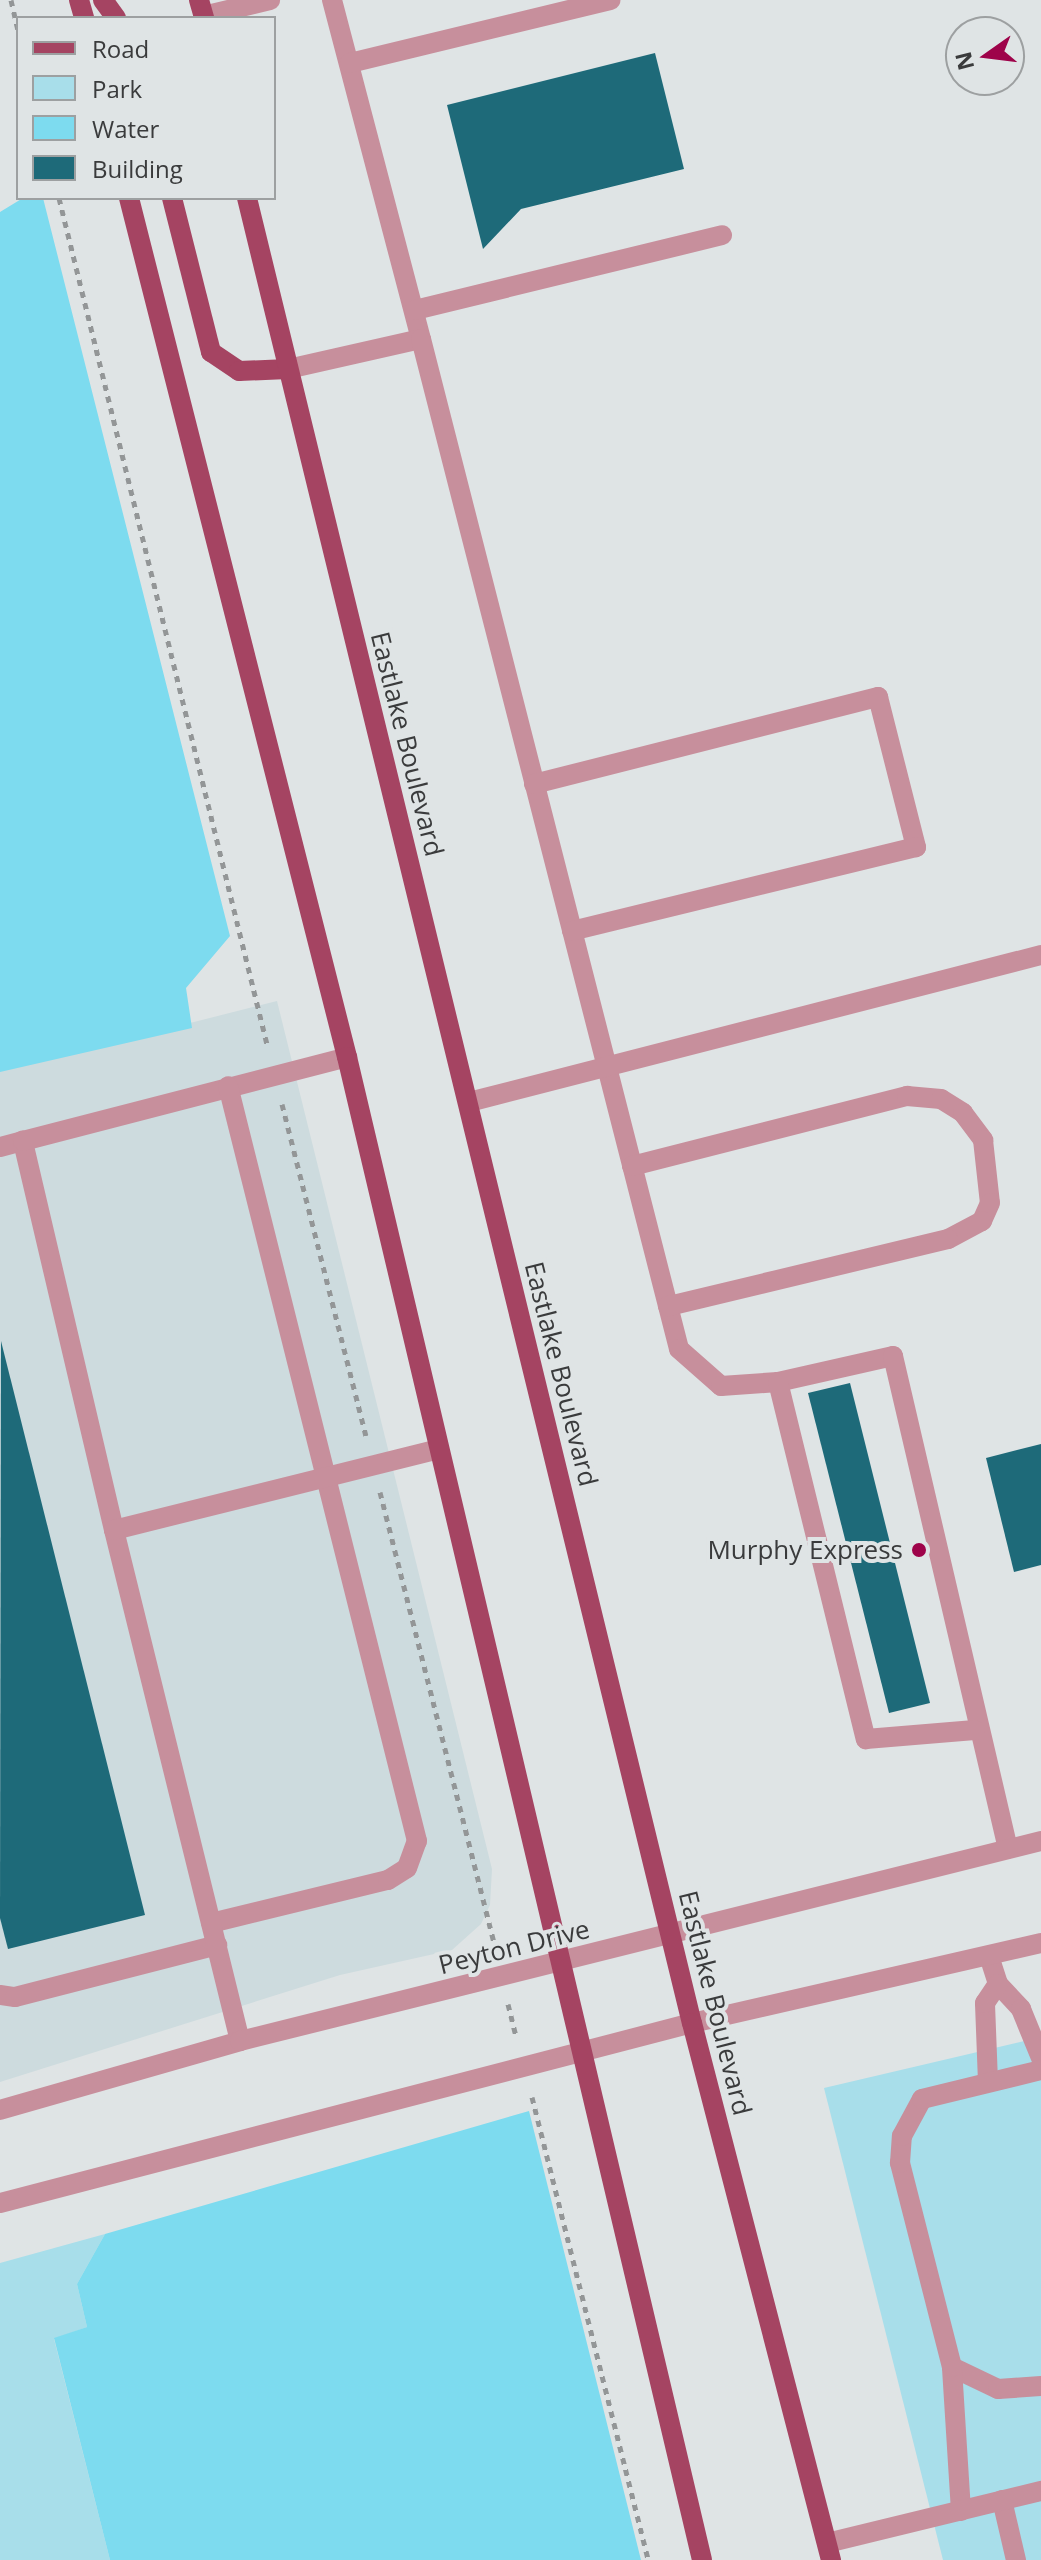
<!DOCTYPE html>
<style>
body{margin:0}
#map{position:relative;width:1041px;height:2560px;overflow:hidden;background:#dfe4e5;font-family:"Open Sans",sans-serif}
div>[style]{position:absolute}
.built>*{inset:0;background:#cddbde}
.green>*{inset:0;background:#a8deea}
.water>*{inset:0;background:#7ddbef}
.building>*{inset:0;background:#1e6a79}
.path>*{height:5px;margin-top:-2.5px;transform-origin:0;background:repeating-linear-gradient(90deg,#939697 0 6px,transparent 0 12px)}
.minor>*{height:20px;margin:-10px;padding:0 10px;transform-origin:10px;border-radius:10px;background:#c78f9c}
.major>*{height:20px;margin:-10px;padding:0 10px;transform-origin:10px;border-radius:10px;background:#a54462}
.dots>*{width:22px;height:22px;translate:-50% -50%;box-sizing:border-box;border:4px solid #dfe4e5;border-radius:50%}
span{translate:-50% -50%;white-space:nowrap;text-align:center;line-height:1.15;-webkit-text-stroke:8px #dfe4e5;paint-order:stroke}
.street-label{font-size:26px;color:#3a3b3c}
.poi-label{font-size:26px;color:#3a3b3c}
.right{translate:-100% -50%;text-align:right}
.legend{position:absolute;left:16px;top:16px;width:260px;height:184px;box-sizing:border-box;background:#dfe4e5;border:2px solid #9da0a1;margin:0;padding:10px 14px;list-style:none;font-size:24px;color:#3a3b3c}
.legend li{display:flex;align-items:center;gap:16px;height:40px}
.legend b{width:40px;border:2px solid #9da0a1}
.north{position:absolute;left:945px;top:16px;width:80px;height:80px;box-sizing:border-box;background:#dfe4e5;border:2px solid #9da0a1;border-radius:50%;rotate:256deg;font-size:22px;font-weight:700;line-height:32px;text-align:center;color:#3a3b3c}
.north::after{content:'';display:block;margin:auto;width:28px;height:36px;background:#9e034a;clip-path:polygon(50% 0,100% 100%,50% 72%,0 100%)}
</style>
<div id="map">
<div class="built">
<i style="clip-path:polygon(277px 1001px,492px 1869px,490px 1905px,481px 1924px,452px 1950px,340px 1975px,0 2082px,0 1071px)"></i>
</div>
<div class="green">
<i style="clip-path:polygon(1041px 2037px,1041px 2560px,943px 2560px,824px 2088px)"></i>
<i style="clip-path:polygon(105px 2234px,77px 2284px,87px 2327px,54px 2339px,110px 2560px,0 2560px,0 2263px)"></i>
</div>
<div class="water">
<i style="clip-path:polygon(23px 198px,43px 198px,230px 936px,186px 988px,192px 1028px,0 1072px,0 212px)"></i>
<i style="clip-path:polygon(529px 2111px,641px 2560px,110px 2560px,54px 2338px,87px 2327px,77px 2284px,105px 2234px)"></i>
</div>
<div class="building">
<i style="clip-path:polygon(655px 53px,684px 169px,521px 209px,483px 249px,447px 105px)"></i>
<i style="clip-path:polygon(1px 1341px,145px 1915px,8px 1949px,0 1918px)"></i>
<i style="clip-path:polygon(850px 1383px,930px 1703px,889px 1713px,808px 1393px)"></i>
<i style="clip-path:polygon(1041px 1444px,1041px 1565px,1014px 1572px,986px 1458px)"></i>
</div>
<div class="path">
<i style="left:11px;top:0;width:31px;rotate:77deg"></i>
<i style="left:59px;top:198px;width:875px;rotate:76.19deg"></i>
<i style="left:282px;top:1104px;width:342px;rotate:75.8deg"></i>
<i style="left:380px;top:1492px;width:469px;rotate:75.8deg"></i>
<i style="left:508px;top:2004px;width:34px;rotate:76deg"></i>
<i style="left:532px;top:2097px;width:477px;rotate:75.9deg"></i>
</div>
<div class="minor">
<i style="left:332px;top:0;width:350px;rotate:75.3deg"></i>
<i style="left:203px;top:16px;width:69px;rotate:-13.4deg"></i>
<i style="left:350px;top:63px;width:268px;rotate:-13.6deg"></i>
<i style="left:415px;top:310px;width:316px;rotate:-13.7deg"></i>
<i style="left:288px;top:369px;width:136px;rotate:-12.7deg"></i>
<i style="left:421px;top:339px;width:1042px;rotate:75.67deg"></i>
<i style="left:679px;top:1349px;width:56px;rotate:41.4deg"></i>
<i style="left:721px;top:1386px;width:57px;rotate:-4deg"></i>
<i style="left:778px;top:1382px;width:118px;rotate:-12.7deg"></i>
<i style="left:893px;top:1356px;width:506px;rotate:76.87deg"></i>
<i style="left:534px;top:784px;width:355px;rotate:-14.2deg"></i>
<i style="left:878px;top:697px;width:155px;rotate:75.8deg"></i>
<i style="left:916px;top:847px;width:354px;rotate:166.3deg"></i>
<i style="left:469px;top:1102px;width:591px;rotate:-14.41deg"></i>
<i style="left:0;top:1147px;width:24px;rotate:-15deg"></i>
<i style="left:632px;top:1166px;width:284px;rotate:-14.3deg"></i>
<i style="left:907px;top:1096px;width:34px;rotate:5deg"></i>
<i style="left:941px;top:1099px;width:26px;rotate:32deg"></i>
<i style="left:963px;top:1113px;width:34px;rotate:53deg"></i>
<i style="left:983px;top:1140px;width:63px;rotate:83.7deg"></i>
<i style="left:990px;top:1203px;width:20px;rotate:114deg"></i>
<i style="left:982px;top:1221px;width:38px;rotate:152deg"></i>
<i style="left:948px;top:1239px;width:288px;rotate:166.5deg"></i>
<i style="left:778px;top:1382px;width:368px;rotate:76.2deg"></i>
<i style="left:866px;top:1739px;width:109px;rotate:-4.7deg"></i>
<i style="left:114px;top:1530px;width:400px;rotate:-103.2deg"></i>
<i style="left:23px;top:1141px;width:335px;rotate:-14.5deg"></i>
<i style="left:211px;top:1923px;width:182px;rotate:-13.7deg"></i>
<i style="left:388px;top:1880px;width:22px;rotate:-32deg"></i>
<i style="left:407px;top:1868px;width:29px;rotate:-70deg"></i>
<i style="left:417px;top:1841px;width:778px;rotate:-104.05deg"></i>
<i style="left:989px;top:1956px;width:29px;rotate:72deg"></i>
<i style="left:998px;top:1984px;width:34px;rotate:47deg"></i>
<i style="left:1021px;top:2009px;width:53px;rotate:67.8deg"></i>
<i style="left:0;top:1995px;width:15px;rotate:8deg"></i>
<i style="left:15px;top:1997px;width:209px;rotate:-14.4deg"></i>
<i style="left:240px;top:2041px;width:526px;rotate:-103.85deg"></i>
<i style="left:114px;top:1530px;width:334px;rotate:-14deg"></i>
<i style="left:988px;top:2082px;width:79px;rotate:-92.2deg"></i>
<i style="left:985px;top:2003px;width:23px;rotate:-56deg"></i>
<i style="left:0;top:2110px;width:250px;rotate:-16deg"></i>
<i style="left:240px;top:2041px;width:826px;rotate:-14.02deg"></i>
<i style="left:0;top:2203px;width:715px;rotate:-14.58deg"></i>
<i style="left:692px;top:2023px;width:358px;rotate:-12.9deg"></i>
<i style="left:952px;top:2367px;width:51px;rotate:25.6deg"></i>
<i style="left:998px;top:2389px;width:43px;rotate:-4deg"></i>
<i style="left:1002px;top:2500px;width:62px;rotate:76.9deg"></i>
<i style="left:961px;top:2511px;width:144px;rotate:-93.6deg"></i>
<i style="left:952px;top:2367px;width:211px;rotate:-104.3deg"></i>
<i style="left:900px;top:2163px;width:27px;rotate:-86deg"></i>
<i style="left:902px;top:2136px;width:42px;rotate:-61.6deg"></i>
<i style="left:922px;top:2099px;width:122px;rotate:-13.7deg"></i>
<i style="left:827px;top:2543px;width:220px;rotate:-13.7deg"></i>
</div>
<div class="major">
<i style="left:79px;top:0;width:19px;rotate:74deg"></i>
<i style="left:103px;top:0;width:22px;rotate:54deg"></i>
<i style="left:199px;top:0;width:19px;rotate:74deg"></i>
<i style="left:129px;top:198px;width:886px;rotate:75.76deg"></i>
<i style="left:347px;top:1057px;width:1544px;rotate:76.71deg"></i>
<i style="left:172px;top:198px;width:159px;rotate:75.8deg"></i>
<i style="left:211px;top:352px;width:34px;rotate:34deg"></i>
<i style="left:239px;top:371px;width:49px;rotate:-2.3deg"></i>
<i style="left:247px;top:198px;width:1878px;rotate:76.3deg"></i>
<i style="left:692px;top:2023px;width:555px;rotate:75.49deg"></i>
</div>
<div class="dots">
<i style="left:919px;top:1550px;background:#9e034a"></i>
</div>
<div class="street-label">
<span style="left:407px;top:744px;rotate:76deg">Eastlake Boulevard</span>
<span style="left:561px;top:1374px;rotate:76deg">Eastlake Boulevard</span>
<span style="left:514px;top:1947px;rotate:-14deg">Peyton Drive</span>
<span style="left:715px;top:2003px;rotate:76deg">Eastlake Boulevard</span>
</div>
<div class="poi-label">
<span class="right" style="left:903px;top:1550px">Murphy Express</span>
</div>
<ul class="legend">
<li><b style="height:10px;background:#a54462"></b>Road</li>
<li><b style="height:22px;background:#a8deea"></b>Park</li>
<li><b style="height:22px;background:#7ddbef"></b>Water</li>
<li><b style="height:22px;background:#1e6a79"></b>Building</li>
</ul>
<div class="north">N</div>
</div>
